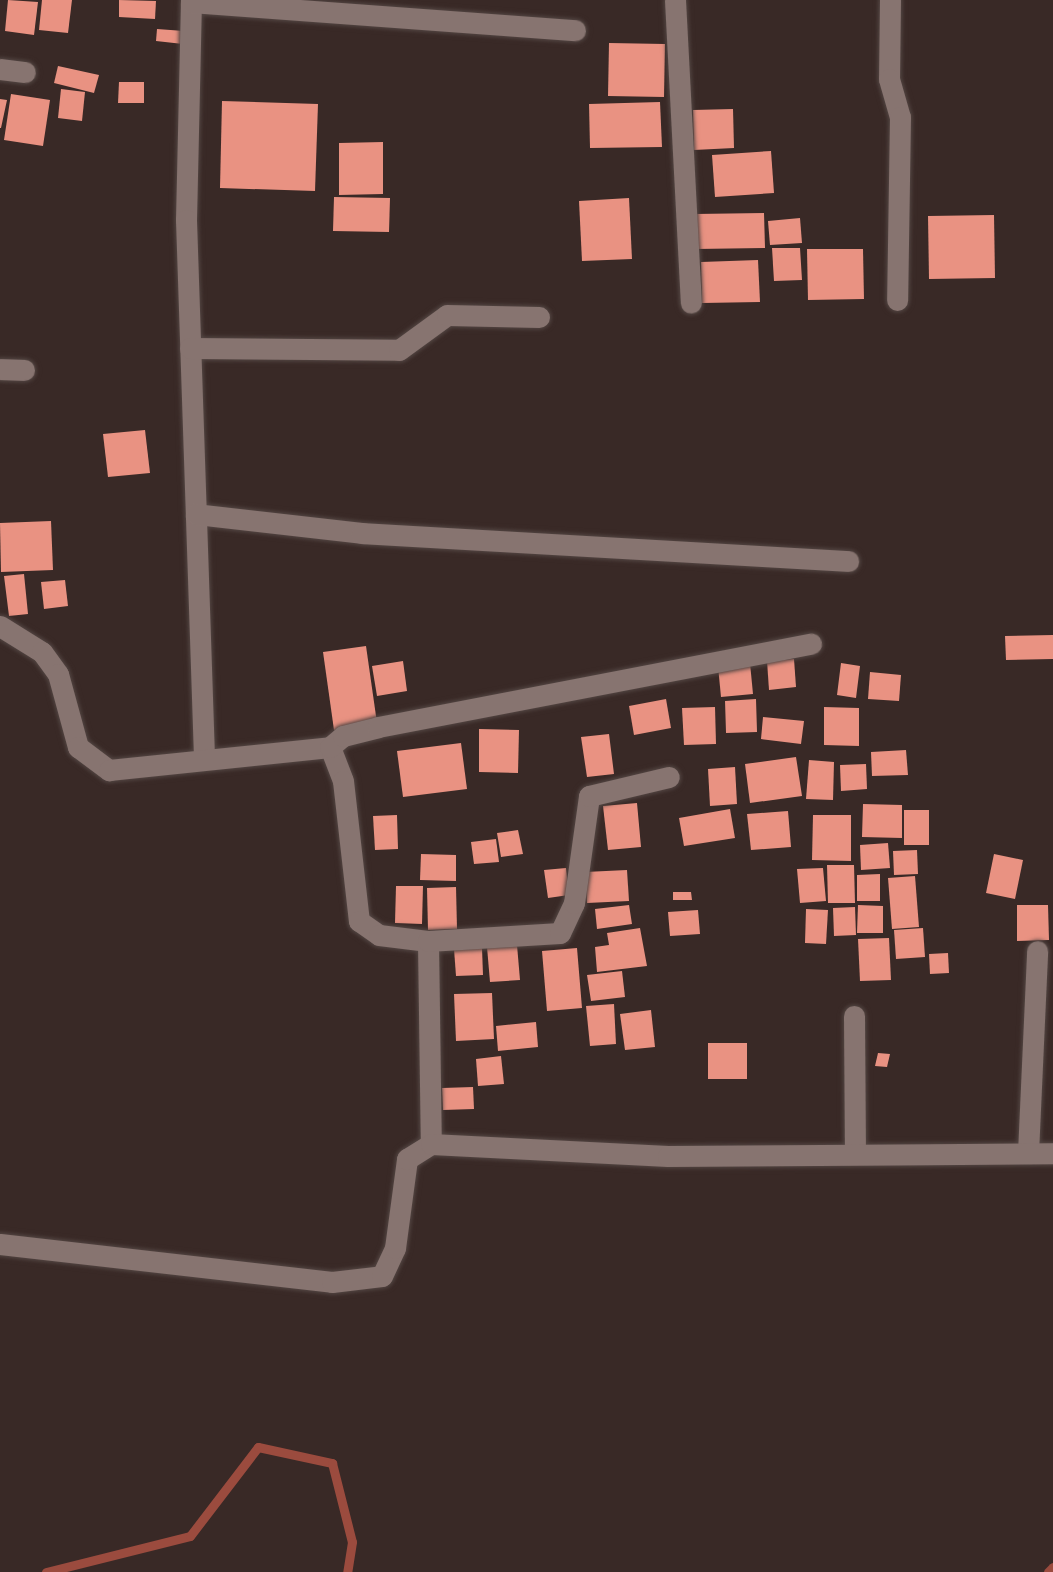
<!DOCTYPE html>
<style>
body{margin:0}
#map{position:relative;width:1053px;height:1572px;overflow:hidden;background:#392926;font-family:"Open Sans",sans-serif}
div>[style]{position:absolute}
.stream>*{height:9px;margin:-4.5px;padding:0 4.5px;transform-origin:4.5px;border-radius:4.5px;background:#9b4b3e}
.building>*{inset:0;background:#e99282}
.roads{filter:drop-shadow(0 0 2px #534643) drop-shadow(0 0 2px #534643)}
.minor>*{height:21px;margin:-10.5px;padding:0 10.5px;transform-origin:10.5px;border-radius:10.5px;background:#877470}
span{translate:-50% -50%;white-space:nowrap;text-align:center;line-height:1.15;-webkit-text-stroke:7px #2f1f1d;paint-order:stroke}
</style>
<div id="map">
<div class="stream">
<i style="left:46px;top:1572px;width:148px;rotate:-14deg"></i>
<i style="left:190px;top:1536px;width:112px;rotate:-52.6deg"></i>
<i style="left:258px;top:1447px;width:76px;rotate:12.2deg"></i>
<i style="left:332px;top:1463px;width:81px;rotate:75.8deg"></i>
<i style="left:352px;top:1542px;width:30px;rotate:99deg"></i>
<i style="left:1048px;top:1572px;width:7px;rotate:-45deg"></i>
</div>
<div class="building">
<i style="clip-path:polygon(8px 0,38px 2px,34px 35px,5px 31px)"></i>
<i style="clip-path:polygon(42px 0,72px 0,68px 33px,39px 30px)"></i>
<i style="clip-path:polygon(119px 0,156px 1px,155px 19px,119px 17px)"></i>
<i style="clip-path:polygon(157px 29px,184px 31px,183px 44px,156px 41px)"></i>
<i style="clip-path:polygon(609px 43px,665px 44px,664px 97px,608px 96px)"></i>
<i style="clip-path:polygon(58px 66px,99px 75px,94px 93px,54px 83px)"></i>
<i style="clip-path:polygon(119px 82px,144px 82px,144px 103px,118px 103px)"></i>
<i style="clip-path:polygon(61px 89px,85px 92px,82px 121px,58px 118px)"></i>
<i style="clip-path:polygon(11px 94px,50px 100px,43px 146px,4px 140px)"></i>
<i style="clip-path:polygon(0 99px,7px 100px,1px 128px,0 128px)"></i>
<i style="clip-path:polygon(222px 101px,318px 104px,315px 191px,220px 188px)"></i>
<i style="clip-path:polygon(660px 102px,662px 147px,590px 148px,589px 104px)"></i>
<i style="clip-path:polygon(733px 109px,734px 148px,694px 150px,693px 110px)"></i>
<i style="clip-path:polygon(383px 142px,383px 194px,339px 195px,339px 143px)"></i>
<i style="clip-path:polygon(771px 151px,774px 193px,715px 197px,712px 155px)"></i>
<i style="clip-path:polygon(334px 197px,390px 198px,389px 232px,333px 231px)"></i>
<i style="clip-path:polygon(629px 198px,632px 259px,582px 261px,579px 201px)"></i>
<i style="clip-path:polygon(764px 213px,765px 248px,696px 249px,695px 214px)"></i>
<i style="clip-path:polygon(994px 215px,995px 278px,929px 279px,928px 216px)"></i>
<i style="clip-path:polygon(800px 218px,802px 243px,770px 245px,768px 221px)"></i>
<i style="clip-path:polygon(772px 248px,800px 248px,802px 280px,774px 281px)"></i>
<i style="clip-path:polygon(807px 249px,863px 249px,864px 299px,808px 300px)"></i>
<i style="clip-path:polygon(758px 260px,760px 302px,702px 303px,701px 262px)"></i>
<i style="clip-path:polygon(145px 430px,150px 473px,108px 477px,103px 434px)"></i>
<i style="clip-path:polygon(51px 521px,53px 570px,1px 572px,0 523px)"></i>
<i style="clip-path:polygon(24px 574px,28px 614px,9px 616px,4px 576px)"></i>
<i style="clip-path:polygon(65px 580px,68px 606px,44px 609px,41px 582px)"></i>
<i style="clip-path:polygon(1053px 635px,1053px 659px,1006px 660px,1005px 636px)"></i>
<i style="clip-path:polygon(366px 646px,377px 723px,334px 730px,323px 652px)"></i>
<i style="clip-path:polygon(794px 659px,796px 687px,769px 690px,767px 661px)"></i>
<i style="clip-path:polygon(403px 661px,407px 691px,377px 696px,372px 666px)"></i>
<i style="clip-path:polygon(750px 663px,753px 694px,721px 697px,718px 666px)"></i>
<i style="clip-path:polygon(841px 663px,860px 666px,856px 698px,837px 695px)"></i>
<i style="clip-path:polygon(870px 672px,901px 675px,899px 701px,868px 699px)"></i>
<i style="clip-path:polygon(666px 699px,671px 728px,634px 735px,629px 706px)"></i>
<i style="clip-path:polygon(756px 699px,757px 732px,726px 733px,725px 701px)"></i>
<i style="clip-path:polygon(715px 707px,716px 744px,684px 745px,682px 708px)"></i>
<i style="clip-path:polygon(824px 707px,859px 708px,859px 746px,824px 745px)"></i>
<i style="clip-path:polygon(763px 717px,804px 721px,801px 744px,761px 739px)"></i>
<i style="clip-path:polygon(479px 729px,519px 730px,518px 773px,479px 772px)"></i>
<i style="clip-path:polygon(609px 734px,614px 774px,587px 777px,581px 737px)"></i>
<i style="clip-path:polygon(461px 743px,467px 789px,403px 797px,397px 751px)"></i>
<i style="clip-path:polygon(906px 750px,908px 775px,872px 776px,871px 752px)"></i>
<i style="clip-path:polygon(796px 757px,802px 796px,750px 803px,745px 764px)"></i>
<i style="clip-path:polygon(809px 760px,834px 762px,833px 800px,806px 799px)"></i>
<i style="clip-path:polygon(866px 764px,867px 789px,841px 791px,840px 765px)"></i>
<i style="clip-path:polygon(735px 767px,737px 804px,710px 806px,708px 769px)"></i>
<i style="clip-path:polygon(637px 803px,641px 847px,608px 850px,603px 806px)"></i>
<i style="clip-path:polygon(863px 804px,902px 805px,902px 838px,862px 837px)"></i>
<i style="clip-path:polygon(730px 809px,735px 838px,684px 846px,679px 818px)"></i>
<i style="clip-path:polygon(904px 810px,929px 810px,929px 845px,904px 845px)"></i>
<i style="clip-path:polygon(788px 811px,791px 847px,751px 850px,747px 814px)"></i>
<i style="clip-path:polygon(397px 815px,398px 849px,375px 850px,373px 816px)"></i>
<i style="clip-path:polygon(813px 815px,851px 815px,851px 861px,812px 860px)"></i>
<i style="clip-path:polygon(518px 830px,523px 854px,501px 857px,497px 833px)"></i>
<i style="clip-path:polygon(496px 839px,499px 862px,474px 864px,471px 842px)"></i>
<i style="clip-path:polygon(888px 843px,890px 868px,861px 870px,860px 845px)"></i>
<i style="clip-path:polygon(917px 850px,918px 874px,894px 875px,893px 851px)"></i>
<i style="clip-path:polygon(421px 854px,456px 855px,456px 881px,420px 880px)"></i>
<i style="clip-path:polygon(994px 854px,1023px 860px,1015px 899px,986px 893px)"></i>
<i style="clip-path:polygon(827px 865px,854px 865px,855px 903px,828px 903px)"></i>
<i style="clip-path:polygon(566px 868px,569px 895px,548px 898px,544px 870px)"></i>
<i style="clip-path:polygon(823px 868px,826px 901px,800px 903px,797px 869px)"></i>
<i style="clip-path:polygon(627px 870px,629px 901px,587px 903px,585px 872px)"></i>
<i style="clip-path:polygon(880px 874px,880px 901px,857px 901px,857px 875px)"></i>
<i style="clip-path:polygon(915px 876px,919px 927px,892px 929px,888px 878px)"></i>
<i style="clip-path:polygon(396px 886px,423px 886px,422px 924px,395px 923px)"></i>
<i style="clip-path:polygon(456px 887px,457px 929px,428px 930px,427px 888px)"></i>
<i style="clip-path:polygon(673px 892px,691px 892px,692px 900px,673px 900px)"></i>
<i style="clip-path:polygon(629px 905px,632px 924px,597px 929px,595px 909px)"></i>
<i style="clip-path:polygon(858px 905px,883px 906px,883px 933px,857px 933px)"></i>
<i style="clip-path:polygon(1017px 905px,1048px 905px,1049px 940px,1017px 941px)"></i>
<i style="clip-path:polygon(855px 907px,856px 935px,834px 936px,833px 908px)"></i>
<i style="clip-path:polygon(806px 909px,828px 910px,826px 944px,805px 943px)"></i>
<i style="clip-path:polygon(698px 910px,700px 934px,670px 936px,668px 912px)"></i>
<i style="clip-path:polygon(640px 928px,647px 966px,597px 972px,595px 947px,609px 945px,607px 933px)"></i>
<i style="clip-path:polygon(923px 928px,925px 957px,896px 959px,894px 930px)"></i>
<i style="clip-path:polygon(889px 938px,891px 980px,860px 981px,858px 939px)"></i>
<i style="clip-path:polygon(517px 945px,520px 980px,490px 982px,487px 947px)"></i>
<i style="clip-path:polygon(482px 948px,483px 975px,456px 976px,454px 949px)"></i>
<i style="clip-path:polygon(577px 948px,582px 1008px,547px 1011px,542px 951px)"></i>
<i style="clip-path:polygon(948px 953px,949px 973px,930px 974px,929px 954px)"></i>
<i style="clip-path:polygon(622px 971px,625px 997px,591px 1001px,587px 975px)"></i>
<i style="clip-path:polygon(492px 993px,494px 1039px,456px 1041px,454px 994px)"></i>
<i style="clip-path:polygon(614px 1004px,616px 1044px,590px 1046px,586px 1006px)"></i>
<i style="clip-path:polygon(651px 1010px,655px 1047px,625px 1050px,620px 1014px)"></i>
<i style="clip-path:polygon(536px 1022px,538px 1047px,498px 1051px,496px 1026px)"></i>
<i style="clip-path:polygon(708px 1043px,747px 1043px,747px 1079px,708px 1079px)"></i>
<i style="clip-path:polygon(878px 1053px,890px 1054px,887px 1067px,875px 1066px)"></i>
<i style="clip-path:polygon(501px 1056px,504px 1084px,478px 1086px,476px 1059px)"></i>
<i style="clip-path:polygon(473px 1087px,474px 1109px,443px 1110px,442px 1088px)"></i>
</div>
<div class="roads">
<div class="minor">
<i style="left:191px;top:0;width:220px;rotate:91.3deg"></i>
<i style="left:186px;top:220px;width:537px;rotate:88.08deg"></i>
<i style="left:675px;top:0;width:303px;rotate:87deg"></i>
<i style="left:890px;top:0;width:79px;rotate:90.7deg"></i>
<i style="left:889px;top:79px;width:40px;rotate:74deg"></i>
<i style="left:900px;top:117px;width:183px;rotate:90.9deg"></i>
<i style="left:191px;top:2px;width:385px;rotate:4.2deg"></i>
<i style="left:0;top:69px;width:25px;rotate:7deg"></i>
<i style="left:190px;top:348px;width:209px;rotate:0.5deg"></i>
<i style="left:399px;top:350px;width:59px;rotate:-36.1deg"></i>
<i style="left:447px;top:315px;width:92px;rotate:1.2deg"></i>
<i style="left:0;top:369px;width:24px;rotate:2deg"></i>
<i style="left:196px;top:514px;width:167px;rotate:6.5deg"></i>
<i style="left:362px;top:533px;width:487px;rotate:3.3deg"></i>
<i style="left:0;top:626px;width:49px;rotate:31.8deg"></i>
<i style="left:42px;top:652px;width:27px;rotate:54deg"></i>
<i style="left:58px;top:674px;width:76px;rotate:74.7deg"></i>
<i style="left:78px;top:747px;width:39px;rotate:37deg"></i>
<i style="left:109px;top:770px;width:222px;rotate:-5.9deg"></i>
<i style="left:330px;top:747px;width:36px;rotate:69deg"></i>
<i style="left:343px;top:781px;width:141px;rotate:83.5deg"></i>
<i style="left:359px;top:921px;width:24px;rotate:35deg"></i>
<i style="left:379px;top:935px;width:49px;rotate:7deg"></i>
<i style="left:428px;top:941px;width:203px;rotate:89.2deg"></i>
<i style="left:330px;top:747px;width:17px;rotate:-40deg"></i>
<i style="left:343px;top:736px;width:36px;rotate:-14deg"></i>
<i style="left:378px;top:727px;width:441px;rotate:-10.9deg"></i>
<i style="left:428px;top:941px;width:132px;rotate:-3.5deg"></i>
<i style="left:560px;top:933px;width:33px;rotate:-65deg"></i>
<i style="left:574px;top:903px;width:108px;rotate:-82deg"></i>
<i style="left:589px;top:796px;width:82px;rotate:-13.4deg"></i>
<i style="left:854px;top:1016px;width:138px;rotate:89.6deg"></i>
<i style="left:1028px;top:1153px;width:202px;rotate:-87.4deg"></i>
<i style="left:0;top:1244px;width:334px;rotate:6.5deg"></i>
<i style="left:332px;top:1282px;width:50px;rotate:-6.8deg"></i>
<i style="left:382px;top:1276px;width:31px;rotate:-65deg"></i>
<i style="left:395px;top:1248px;width:90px;rotate:-82.3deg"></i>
<i style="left:407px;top:1159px;width:28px;rotate:-32deg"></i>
<i style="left:431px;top:1144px;width:237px;rotate:2.9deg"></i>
<i style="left:668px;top:1156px;width:385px;rotate:-0.4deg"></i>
</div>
</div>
</div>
